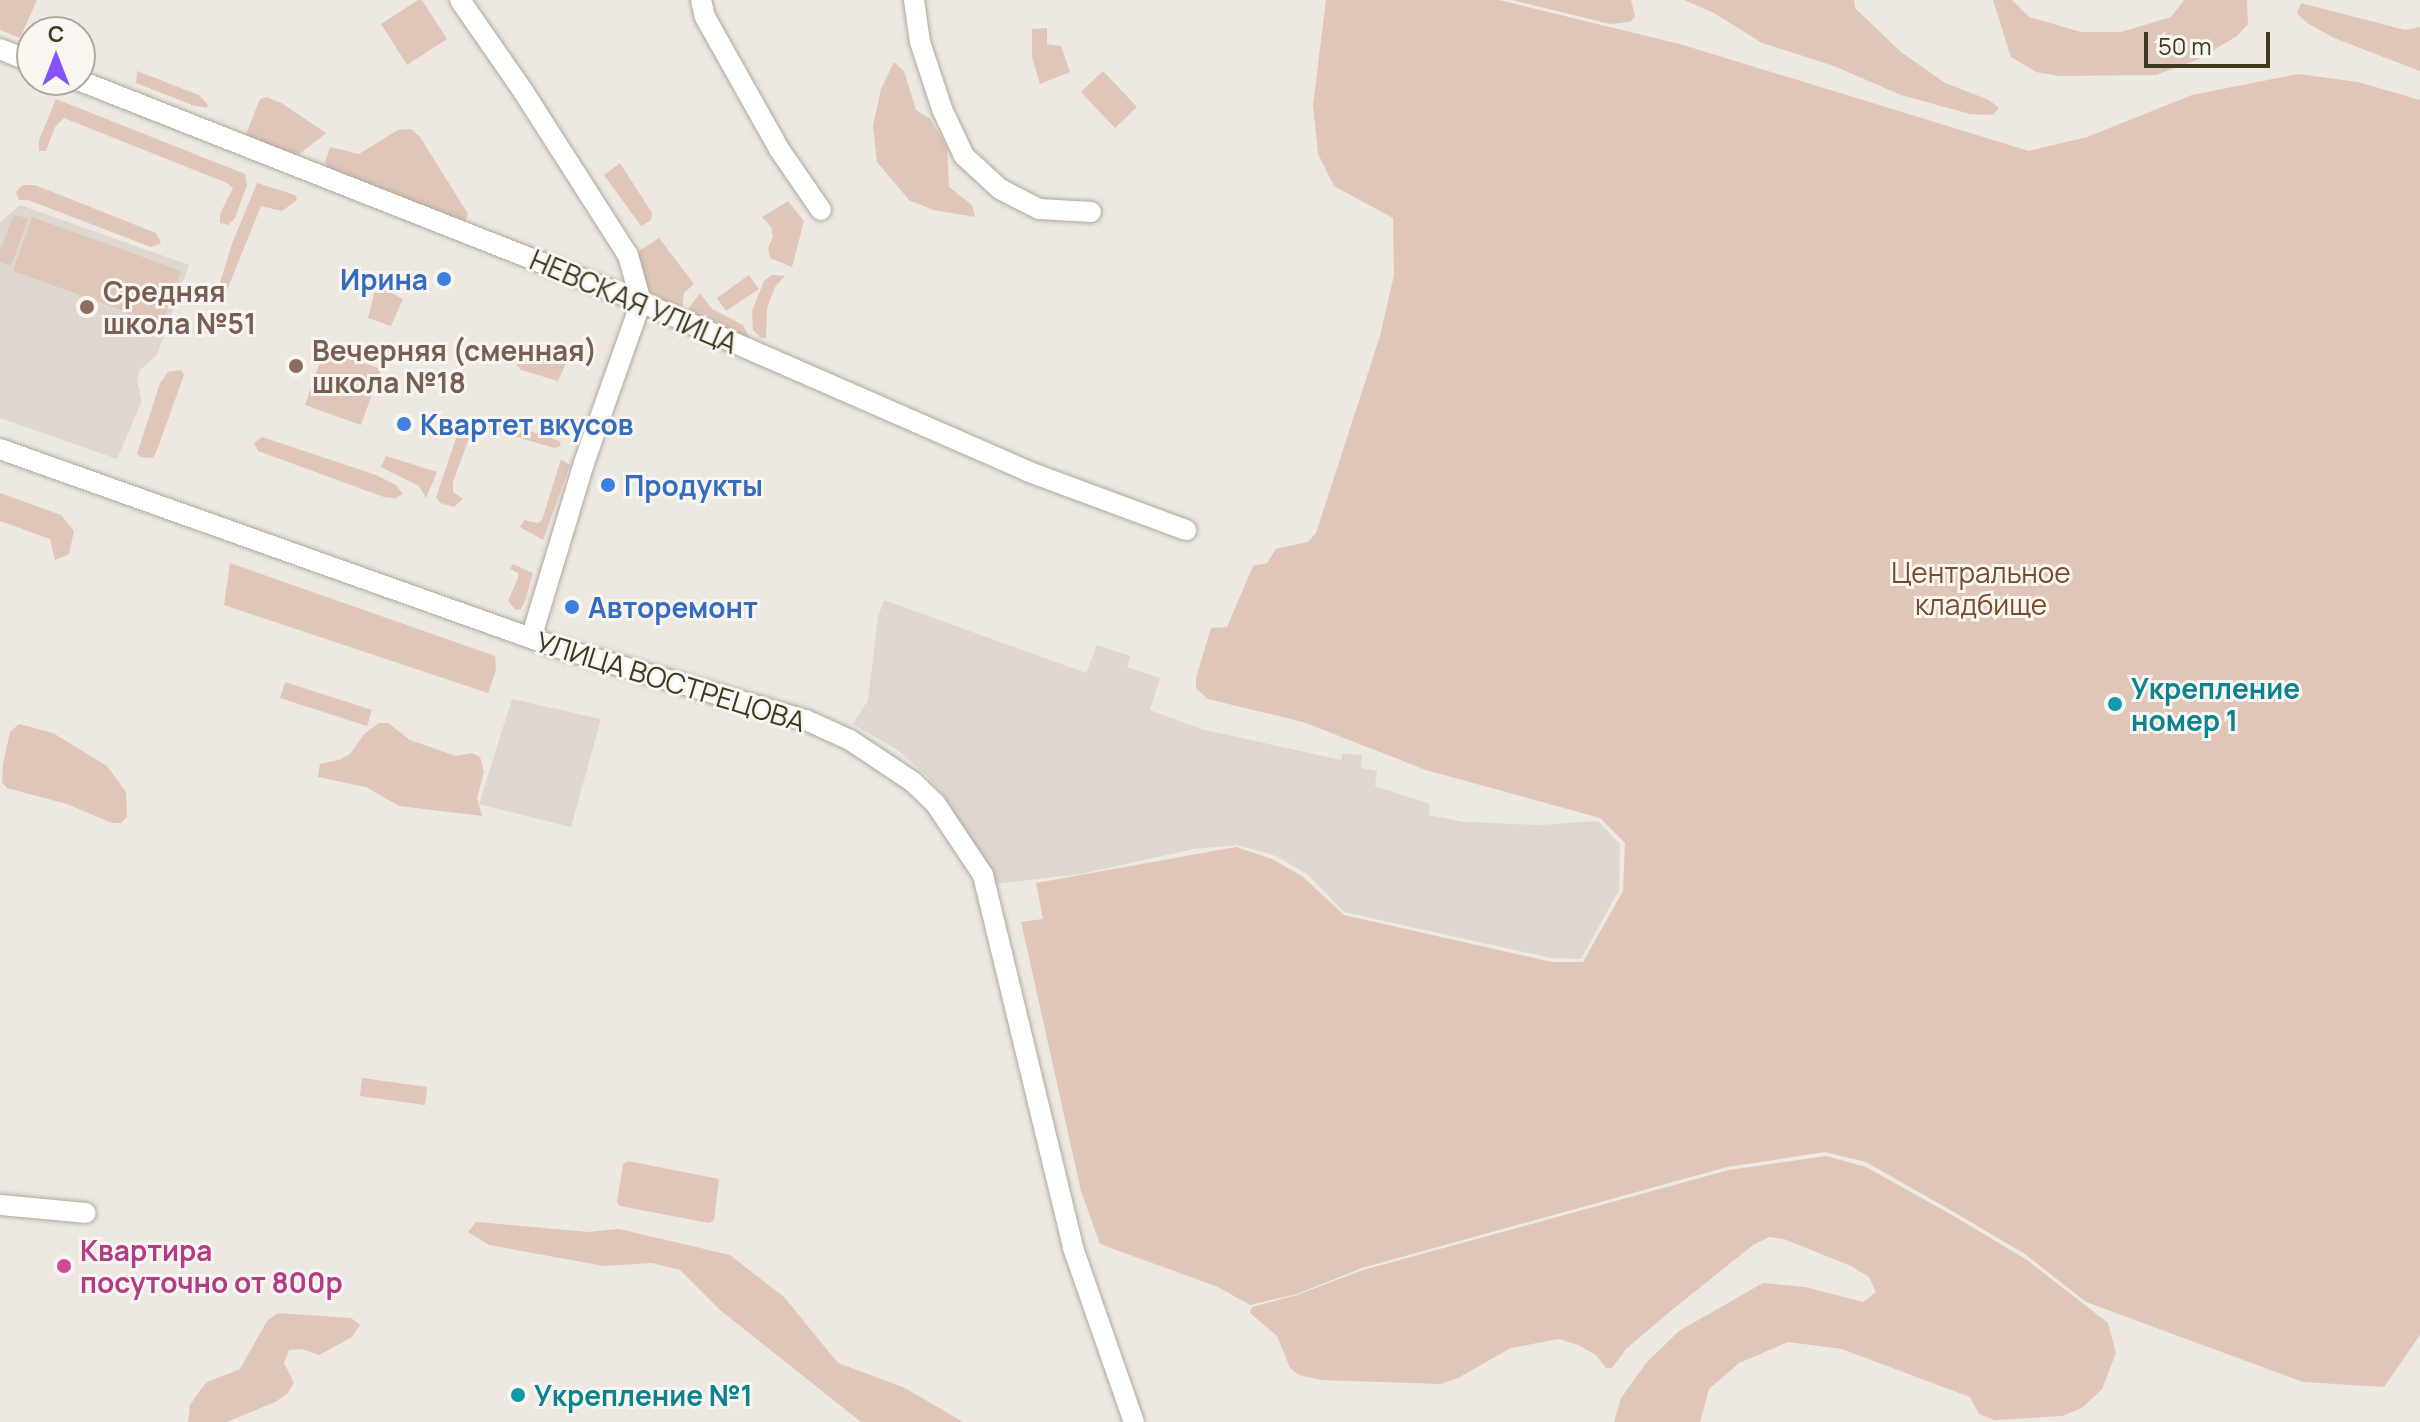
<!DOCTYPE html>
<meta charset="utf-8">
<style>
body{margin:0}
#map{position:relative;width:2420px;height:1422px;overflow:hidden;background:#ede8e1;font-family:Manrope,sans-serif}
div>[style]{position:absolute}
.built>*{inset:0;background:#ddd7cf}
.green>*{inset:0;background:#dfc6b9}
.roads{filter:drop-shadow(0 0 2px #aea99c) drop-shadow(0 0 2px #aea99c)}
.minor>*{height:20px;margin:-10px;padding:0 10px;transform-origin:10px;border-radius:10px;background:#fff}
.dots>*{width:22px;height:22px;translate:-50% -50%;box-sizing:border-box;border:4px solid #f9f6f2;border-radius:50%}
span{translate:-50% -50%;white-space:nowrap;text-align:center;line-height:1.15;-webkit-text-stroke:6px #f9f6f2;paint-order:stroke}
.shop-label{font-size:28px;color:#366cbe;font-weight:700}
.right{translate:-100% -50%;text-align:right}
.left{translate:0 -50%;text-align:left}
.education-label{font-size:28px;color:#785e54;font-weight:700}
.street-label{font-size:28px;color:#3f3820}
.park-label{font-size:28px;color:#784c28}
.culture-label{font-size:28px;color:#0d838f;font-weight:700}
.hotel-label{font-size:28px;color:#b23c85;font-weight:700}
.north{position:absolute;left:16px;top:16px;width:80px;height:80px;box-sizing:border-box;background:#f9f6f2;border:2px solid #afaa9e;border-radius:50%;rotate:0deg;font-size:22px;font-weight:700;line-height:32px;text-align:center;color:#3f3820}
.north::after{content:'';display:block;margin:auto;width:28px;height:36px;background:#8652fa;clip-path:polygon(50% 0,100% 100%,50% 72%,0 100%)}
.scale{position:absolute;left:2144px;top:32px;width:126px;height:36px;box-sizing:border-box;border:4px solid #3f3820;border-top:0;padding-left:10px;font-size:24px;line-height:28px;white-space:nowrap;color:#3f3820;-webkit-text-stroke:6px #f9f6f2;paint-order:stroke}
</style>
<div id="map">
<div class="built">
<i style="clip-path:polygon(20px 205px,189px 265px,157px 355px,140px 370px,137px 380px,142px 401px,117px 459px,0 418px,0 222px)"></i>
<i style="clip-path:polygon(884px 600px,1086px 673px,1097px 645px,1130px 656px,1127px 667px,1160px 678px,1150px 710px,1201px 729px,1341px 760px,1343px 753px,1362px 755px,1361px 768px,1377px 771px,1375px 786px,1430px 804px,1429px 815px,1464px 822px,1541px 825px,1598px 821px,1620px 844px,1619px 890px,1581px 959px,1551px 958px,1344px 912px,1307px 874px,1276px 856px,1237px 845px,1194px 849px,1081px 874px,995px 884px,944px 795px,926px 775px,899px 751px,853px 724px,868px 700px,878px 617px)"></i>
<i style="clip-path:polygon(512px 699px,601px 719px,571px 827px,479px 804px)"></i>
</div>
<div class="green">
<i style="clip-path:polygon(0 0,37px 0,20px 38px,0 30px)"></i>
<i style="clip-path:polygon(418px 0,422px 0,447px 39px,407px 65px,381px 24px)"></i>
<i style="clip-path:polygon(1326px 0,1499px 0,1683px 45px,2029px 151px,2087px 137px,2192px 95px,2298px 74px,2358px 82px,2420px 100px,2420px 1335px,2384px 1387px,2303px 1382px,2086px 1302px,2025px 1254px,1952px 1211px,1866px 1162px,1825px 1152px,1727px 1167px,1362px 1268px,1297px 1294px,1250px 1305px,1218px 1287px,1100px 1244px,1081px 1191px,1021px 922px,1043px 919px,1036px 883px,1236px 847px,1272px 859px,1302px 876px,1344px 915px,1552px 962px,1583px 962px,1623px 891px,1625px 843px,1600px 818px,1426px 770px,1303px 722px,1208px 699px,1196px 688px,1196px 678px,1211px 628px,1227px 627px,1253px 566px,1267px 563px,1276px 549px,1308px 542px,1316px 533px,1380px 336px,1394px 275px,1393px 218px,1334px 186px,1318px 154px,1313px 105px)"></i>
<i style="clip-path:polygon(1512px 0,1631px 0,1635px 16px,1630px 22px,1610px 24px)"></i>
<i style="clip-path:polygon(1684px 0,1854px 0,1855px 8px,1901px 52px,1945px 83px,1989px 100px,1999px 108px,1992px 115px,1970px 114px,1901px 95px,1834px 66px,1762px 43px,1714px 13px)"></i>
<i style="clip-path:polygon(1993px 0,2012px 0,2029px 17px,2081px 32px,2121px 32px,2171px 17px,2184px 0,2247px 0,2248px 24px,2237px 36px,2197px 60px,2156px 75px,2059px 76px,2036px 72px,2011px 57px)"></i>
<i style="clip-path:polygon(2301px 3px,2405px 30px,2420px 27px,2420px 71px,2334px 38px,2307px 23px,2297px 13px)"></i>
<i style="clip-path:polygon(1047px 28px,1047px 44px,1061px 46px,1070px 72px,1040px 84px,1032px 57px,1032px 29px)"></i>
<i style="clip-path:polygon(894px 62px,904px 71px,916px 110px,930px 119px,947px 147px,949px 187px,972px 205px,975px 217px,933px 210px,909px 200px,877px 162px,873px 126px,881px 89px)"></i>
<i style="clip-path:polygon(137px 71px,199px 95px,208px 105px,206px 108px,192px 105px,136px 83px)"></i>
<i style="clip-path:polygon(1103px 71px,1137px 107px,1115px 128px,1081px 92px)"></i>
<i style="clip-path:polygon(267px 97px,283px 104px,326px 133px,302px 152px,288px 158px,244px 139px,260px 99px)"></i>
<i style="clip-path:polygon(56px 99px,245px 174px,247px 185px,235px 218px,228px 225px,220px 223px,220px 214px,233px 188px,227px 183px,64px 118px,55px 127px,46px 151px,39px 151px,39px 140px)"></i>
<i style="clip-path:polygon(411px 129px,420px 137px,468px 214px,464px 223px,330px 170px,325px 163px,330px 147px,359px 154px,398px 130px)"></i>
<i style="clip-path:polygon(620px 163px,652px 213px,651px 220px,641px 226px,604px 175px)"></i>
<i style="clip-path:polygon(257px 183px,295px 195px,297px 200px,282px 211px,261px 206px,227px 290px,221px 292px,218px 289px,233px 241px)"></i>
<i style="clip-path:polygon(22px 185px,35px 185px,156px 233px,161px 243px,151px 247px,28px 200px,19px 200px,16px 192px)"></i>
<i style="clip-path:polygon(788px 201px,804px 221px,792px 267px,770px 258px,768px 248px,773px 237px,771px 227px,762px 217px)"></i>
<i style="clip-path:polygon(14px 214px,28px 219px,11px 266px,0 262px,0 251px)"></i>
<i style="clip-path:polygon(32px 217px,181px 271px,161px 324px,13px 271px)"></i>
<i style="clip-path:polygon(659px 238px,694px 284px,684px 293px,682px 312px,645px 300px,633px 255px)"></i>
<i style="clip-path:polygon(749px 275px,759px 289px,726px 311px,717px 298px)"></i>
<i style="clip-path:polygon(772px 275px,785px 276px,775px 287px,767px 309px,766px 338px,761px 338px,753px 330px,752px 311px,764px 281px)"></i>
<i style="clip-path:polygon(380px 287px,403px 299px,391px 326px,368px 318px,374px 294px)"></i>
<i style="clip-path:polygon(700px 293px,712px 309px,743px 325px,749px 337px,745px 343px,690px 320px,689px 308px)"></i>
<i style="clip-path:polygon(529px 343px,568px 359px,558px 381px,521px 370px,516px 364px,525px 345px)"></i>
<i style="clip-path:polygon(325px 349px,381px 369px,361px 425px,305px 405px)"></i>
<i style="clip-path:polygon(181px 370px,184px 375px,157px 450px,153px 458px,141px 457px,137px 454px,139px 448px,160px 383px,168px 372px)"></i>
<i style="clip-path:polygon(472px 417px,493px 419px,548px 437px,559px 441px,561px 446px,554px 448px,481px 426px)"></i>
<i style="clip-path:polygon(461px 424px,472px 430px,453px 482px,453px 492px,463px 499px,454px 507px,440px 503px,436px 497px)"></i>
<i style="clip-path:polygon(262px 437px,376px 475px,396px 485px,403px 494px,395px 498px,384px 497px,258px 451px,254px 443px)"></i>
<i style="clip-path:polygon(386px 456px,437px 472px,426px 498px,419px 486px,381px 467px)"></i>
<i style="clip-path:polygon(561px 459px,570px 465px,543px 540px,520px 527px,524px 520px,538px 523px,542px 520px)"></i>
<i style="clip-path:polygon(0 493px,61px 515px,74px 531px,69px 554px,55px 560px,50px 539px,0 521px)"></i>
<i style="clip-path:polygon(230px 563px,495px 656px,496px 670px,488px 693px,224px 605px)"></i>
<i style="clip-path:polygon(513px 564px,533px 573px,525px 601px,521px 609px,516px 610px,508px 601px,518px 578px,518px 573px,510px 569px)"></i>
<i style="clip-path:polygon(285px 682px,372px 710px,367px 726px,280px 698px)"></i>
<i style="clip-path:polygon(379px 723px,388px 723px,410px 740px,456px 756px,472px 753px,480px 757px,484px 772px,477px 798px,482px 816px,399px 806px,366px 787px,318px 777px,320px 764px,339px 760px,350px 754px,364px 734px)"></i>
<i style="clip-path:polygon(19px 724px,53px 733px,107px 766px,126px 792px,127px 817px,121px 823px,112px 823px,67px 804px,7px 788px,2px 782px,3px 764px,10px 732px)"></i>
<i style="clip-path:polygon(362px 1078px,427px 1087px,425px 1105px,360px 1096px)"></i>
<i style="clip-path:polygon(1826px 1156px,1866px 1167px,1952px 1215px,2027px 1260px,2108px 1323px,2116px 1353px,2102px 1389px,2082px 1408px,2062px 1416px,1995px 1420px,1979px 1414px,1970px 1397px,1842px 1349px,1788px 1342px,1739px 1363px,1709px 1389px,1700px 1422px,1614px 1422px,1621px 1398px,1647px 1362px,1679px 1331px,1763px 1283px,1805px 1287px,1863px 1302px,1876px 1292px,1869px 1277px,1851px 1266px,1784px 1239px,1769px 1237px,1753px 1245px,1667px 1314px,1626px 1349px,1612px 1368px,1606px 1368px,1596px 1355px,1578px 1345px,1559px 1339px,1511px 1348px,1458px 1378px,1441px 1384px,1321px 1380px,1299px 1375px,1290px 1368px,1277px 1336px,1250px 1313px,1252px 1307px,1297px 1295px,1363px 1270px,1729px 1170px)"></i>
<i style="clip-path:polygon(628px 1161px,719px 1179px,714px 1220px,709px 1223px,620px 1206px,617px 1202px,623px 1164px)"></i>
<i style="clip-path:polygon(476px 1222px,588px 1232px,619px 1229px,730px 1255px,784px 1297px,838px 1363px,905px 1388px,963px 1422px,861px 1422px,720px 1310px,680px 1270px,652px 1263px,604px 1266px,489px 1245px,468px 1232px)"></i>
<i style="clip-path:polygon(278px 1313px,351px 1318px,360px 1325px,352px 1337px,319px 1355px,302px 1349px,289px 1350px,284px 1363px,294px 1383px,287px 1394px,275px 1402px,227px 1422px,188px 1422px,190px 1405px,201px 1389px,207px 1382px,240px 1369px,267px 1321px)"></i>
</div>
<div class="roads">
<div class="minor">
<i style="left:460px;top:0;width:111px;rotate:55.3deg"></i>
<i style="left:523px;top:91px;width:195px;rotate:57.4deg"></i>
<i style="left:628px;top:255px;width:49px;rotate:74.5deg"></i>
<i style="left:641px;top:302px;width:171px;rotate:109.5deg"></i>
<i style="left:584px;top:463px;width:183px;rotate:106.8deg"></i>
<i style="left:701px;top:0;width:17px;rotate:77deg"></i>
<i style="left:705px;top:17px;width:151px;rotate:60.7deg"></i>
<i style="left:779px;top:149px;width:74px;rotate:55.5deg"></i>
<i style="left:914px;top:0;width:42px;rotate:81.9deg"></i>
<i style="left:920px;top:42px;width:71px;rotate:71.8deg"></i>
<i style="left:942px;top:109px;width:52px;rotate:64.9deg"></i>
<i style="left:964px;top:156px;width:49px;rotate:42.5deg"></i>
<i style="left:1000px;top:189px;width:44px;rotate:27.1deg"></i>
<i style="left:1039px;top:209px;width:52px;rotate:3.3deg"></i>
<i style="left:0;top:49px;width:35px;rotate:22deg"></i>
<i style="left:78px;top:80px;width:605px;rotate:21.52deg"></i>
<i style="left:641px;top:302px;width:421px;rotate:23.6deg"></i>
<i style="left:1027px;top:471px;width:170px;rotate:20.4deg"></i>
<i style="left:0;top:449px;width:593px;rotate:19.6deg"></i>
<i style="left:559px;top:648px;width:257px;rotate:16.3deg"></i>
<i style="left:806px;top:720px;width:48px;rotate:24.4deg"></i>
<i style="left:850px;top:740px;width:76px;rotate:33.7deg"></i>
<i style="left:913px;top:782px;width:30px;rotate:44deg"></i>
<i style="left:935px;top:803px;width:87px;rotate:56.3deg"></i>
<i style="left:983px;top:875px;width:384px;rotate:76.4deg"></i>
<i style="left:1073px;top:1248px;width:184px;rotate:70.7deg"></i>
<i style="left:0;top:1205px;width:86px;rotate:5.3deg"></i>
</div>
</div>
<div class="dots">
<i style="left:444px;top:279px;background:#3f7fe0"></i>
<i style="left:87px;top:307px;background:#8d6e63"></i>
<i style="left:296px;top:366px;background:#8d6e63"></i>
<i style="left:404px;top:424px;background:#3f7fe0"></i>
<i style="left:608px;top:485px;background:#3f7fe0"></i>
<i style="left:572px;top:607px;background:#3f7fe0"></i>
<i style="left:2115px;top:704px;background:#0f9aa8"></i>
<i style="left:64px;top:1266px;background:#d1479c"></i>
<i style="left:518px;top:1395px;background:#0f9aa8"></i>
</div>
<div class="shop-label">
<span class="right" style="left:428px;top:279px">Ирина</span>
<span class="left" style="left:420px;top:424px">Квартет вкусов</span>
<span class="left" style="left:624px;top:485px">Продукты</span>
<span class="left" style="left:588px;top:607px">Авторемонт</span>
</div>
<div class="education-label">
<span class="left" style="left:103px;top:307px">Средняя<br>школа №51</span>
<span class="left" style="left:312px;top:366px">Вечерняя (сменная)<br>школа №18</span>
</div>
<div class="street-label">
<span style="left:634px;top:301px;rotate:23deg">НЕВСКАЯ УЛИЦА</span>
<span style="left:671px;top:681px;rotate:17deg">УЛИЦА ВОСТРЕЦОВА</span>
</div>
<div class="park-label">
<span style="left:1981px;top:588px">Центральное<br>кладбище</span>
</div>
<div class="culture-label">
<span class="left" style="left:2131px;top:704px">Укрепление<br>номер 1</span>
<span class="left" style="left:534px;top:1395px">Укрепление №1</span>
</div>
<div class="hotel-label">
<span class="left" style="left:80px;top:1266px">Квартира<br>посуточно от 800р</span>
</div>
<div class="north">С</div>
<div class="scale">50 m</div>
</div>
